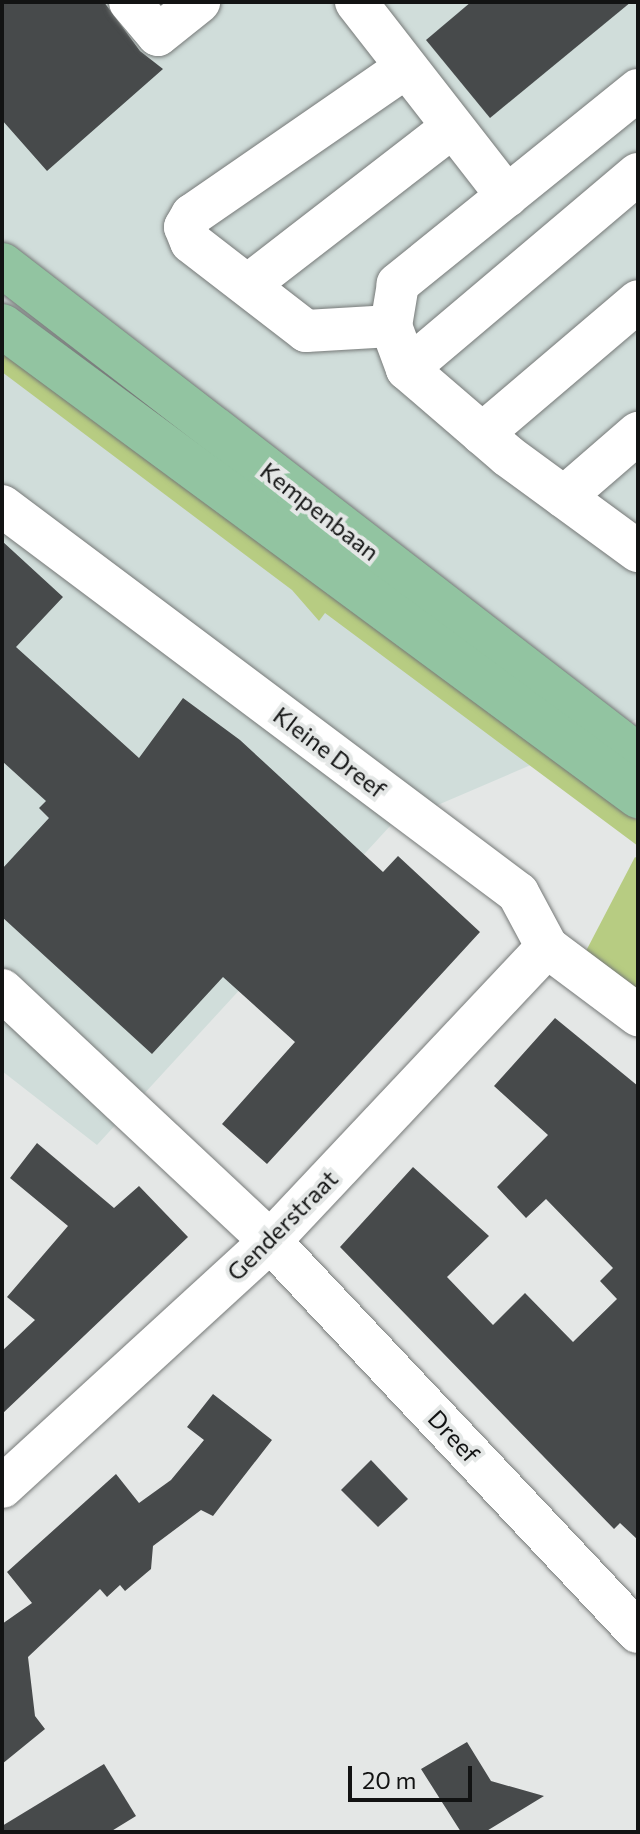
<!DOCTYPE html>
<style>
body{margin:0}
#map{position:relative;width:640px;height:1834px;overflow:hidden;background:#e4e7e6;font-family:Commissioner,sans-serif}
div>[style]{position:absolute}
.built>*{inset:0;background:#d0ddda}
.green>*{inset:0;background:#b7cc82}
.building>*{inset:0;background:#474a4b}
.roads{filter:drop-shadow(0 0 2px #767978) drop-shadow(0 0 2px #767978)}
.minor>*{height:42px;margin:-21px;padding:0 21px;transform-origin:21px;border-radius:21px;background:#fff}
.major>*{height:44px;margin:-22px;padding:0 22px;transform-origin:22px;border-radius:22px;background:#92c4a1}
span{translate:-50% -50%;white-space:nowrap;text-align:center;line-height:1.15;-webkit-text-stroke:8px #e4e7e6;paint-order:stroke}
.street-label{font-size:24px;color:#121313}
.frame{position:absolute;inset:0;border:4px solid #121313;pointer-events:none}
.scale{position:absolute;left:348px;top:1766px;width:124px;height:36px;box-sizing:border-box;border:4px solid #121313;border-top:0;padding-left:10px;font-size:24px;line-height:28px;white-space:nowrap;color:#121313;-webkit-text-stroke:6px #e4e7e6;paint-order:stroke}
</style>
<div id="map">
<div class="built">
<i style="clip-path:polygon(2px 2px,638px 2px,638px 719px,391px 825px,97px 1145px,2px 1071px)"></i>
</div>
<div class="green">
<i style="clip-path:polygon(2px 349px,638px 821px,638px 846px,325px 613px,319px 621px,292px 590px,2px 372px)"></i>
<i style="clip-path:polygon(635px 857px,638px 859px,638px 989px,586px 951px)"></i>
</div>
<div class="building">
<i style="clip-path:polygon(2px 2px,104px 2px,140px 51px,163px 69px,47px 171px,2px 120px)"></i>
<i style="clip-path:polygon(471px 2px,631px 2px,490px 118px,426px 40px)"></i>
<i style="clip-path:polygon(2px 541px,63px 597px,16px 647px,139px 758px,183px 698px,240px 740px,383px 872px,398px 856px,480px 932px,267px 1164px,222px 1124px,295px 1042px,223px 977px,152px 1054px,2px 917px,2px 869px,49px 818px,39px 808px,46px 801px,2px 761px)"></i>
<i style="clip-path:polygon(555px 1018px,638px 1086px,638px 1540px,620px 1523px,614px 1529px,340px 1247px,413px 1167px,489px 1236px,447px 1277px,493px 1325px,525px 1293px,573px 1342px,617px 1299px,600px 1281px,613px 1268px,546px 1199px,526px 1218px,497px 1187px,548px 1135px,494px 1086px)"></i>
<i style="clip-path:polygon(37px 1143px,114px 1208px,139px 1186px,188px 1237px,2px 1414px,2px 1351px,35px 1320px,7px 1297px,68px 1226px,10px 1178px)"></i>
<i style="clip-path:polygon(213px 1394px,272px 1440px,213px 1516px,201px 1510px,153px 1546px,151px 1569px,125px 1591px,120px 1585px,107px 1597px,100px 1589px,28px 1657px,35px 1716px,45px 1729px,2px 1764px,2px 1624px,32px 1603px,7px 1572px,116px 1474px,139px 1503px,171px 1480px,204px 1440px,187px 1427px)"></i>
<i style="clip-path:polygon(371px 1460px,408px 1499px,378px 1527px,341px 1490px)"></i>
<i style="clip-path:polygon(467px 1742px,491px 1781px,544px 1796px,485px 1832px,461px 1832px,421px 1769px)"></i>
<i style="clip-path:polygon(104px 1764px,136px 1816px,110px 1832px,2px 1832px,2px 1826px)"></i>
</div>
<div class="roads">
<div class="minor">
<i style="left:130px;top:2px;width:43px;rotate:49.7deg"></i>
<i style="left:158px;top:35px;width:53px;rotate:-38.8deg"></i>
<i style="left:356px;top:2px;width:246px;rotate:52.1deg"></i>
<i style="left:638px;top:90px;width:309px;rotate:141.1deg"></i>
<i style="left:398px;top:284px;width:43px;rotate:99.5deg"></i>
<i style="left:391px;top:326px;width:46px;rotate:69.6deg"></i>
<i style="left:407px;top:369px;width:133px;rotate:40.7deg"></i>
<i style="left:508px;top:456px;width:161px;rotate:36.2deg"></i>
<i style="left:248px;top:285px;width:257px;rotate:-37.7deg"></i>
<i style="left:391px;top:326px;width:85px;rotate:176.6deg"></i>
<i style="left:306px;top:331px;width:145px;rotate:-142.3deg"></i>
<i style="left:191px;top:242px;width:16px;rotate:-112deg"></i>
<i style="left:185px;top:227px;width:14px;rotate:-60deg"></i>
<i style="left:192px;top:215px;width:257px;rotate:-34.6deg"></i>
<i style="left:407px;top:369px;width:302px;rotate:-40.2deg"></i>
<i style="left:482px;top:434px;width:205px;rotate:-40.4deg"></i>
<i style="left:564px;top:497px;width:98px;rotate:-40.9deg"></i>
<i style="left:2px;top:506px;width:645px;rotate:36.87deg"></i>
<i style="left:518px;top:893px;width:61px;rotate:61.8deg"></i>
<i style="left:547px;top:947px;width:114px;rotate:36.8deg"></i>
<i style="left:2px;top:990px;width:367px;rotate:43.1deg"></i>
<i style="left:270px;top:1241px;width:537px;rotate:46.74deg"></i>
<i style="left:2px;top:1487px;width:364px;rotate:-42.5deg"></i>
<i style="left:270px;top:1241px;width:404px;rotate:-46.7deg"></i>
</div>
<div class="major">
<i style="left:2px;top:265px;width:803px;rotate:37.67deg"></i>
<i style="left:2px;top:326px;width:791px;rotate:36.46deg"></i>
</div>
</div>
<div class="street-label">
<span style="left:320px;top:511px;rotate:38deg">Kempenbaan</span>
<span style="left:330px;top:752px;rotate:37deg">Kleine Dreef</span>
<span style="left:282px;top:1225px;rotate:-45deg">Genderstraat</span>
<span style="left:454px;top:1436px;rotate:47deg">Dreef</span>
</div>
<div class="frame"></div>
<div class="scale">20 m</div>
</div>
